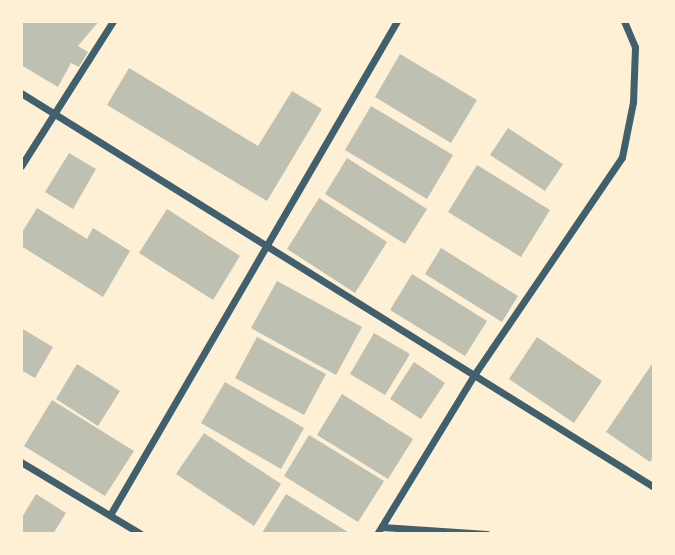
<!DOCTYPE html>
<style>
body{margin:0}
#map{position:relative;width:675px;height:555px;overflow:hidden;background:#fdf0d5;font-family:Inter,sans-serif}
div>[style]{position:absolute}
.building>*{inset:0;background:#bec0b2}
.minor>*{height:7px;margin:-3.5px;padding:0 3.5px;transform-origin:3.5px;border-radius:3.5px;background:#3f606c}
span{translate:-50% -50%;white-space:nowrap;text-align:center;line-height:1.15;-webkit-text-stroke:7px #fdf0d5;paint-order:stroke}
.frame{position:absolute;inset:0;border:23px solid #fdf0d5;pointer-events:none}
</style>
<div id="map">
<div class="building">
<i style="clip-path:polygon(21px 21px,99px 21px,78px 46px,88px 52px,79px 67px,71px 63px,58px 87px,21px 65px)"></i>
<i style="clip-path:polygon(400px 54px,477px 100px,451px 143px,375px 97px)"></i>
<i style="clip-path:polygon(129px 68px,258px 146px,292px 91px,322px 109px,267px 201px,107px 105px)"></i>
<i style="clip-path:polygon(371px 106px,453px 155px,427px 199px,345px 150px)"></i>
<i style="clip-path:polygon(508px 128px,563px 164px,545px 191px,490px 155px)"></i>
<i style="clip-path:polygon(69px 153px,96px 169px,73px 209px,45px 192px)"></i>
<i style="clip-path:polygon(347px 158px,427px 209px,405px 244px,325px 194px)"></i>
<i style="clip-path:polygon(477px 165px,550px 210px,521px 257px,448px 212px)"></i>
<i style="clip-path:polygon(319px 198px,387px 242px,355px 293px,287px 249px)"></i>
<i style="clip-path:polygon(37px 208px,87px 239px,93px 228px,130px 251px,103px 297px,21px 246px,21px 234px)"></i>
<i style="clip-path:polygon(167px 209px,240px 256px,213px 300px,139px 253px)"></i>
<i style="clip-path:polygon(441px 248px,518px 296px,502px 322px,425px 274px)"></i>
<i style="clip-path:polygon(412px 274px,487px 321px,465px 356px,390px 310px)"></i>
<i style="clip-path:polygon(277px 281px,362px 327px,336px 375px,251px 328px)"></i>
<i style="clip-path:polygon(21px 328px,53px 347px,35px 378px,21px 370px)"></i>
<i style="clip-path:polygon(374px 333px,410px 354px,385px 395px,350px 374px)"></i>
<i style="clip-path:polygon(257px 337px,326px 374px,304px 415px,235px 378px)"></i>
<i style="clip-path:polygon(537px 337px,602px 381px,574px 423px,509px 379px)"></i>
<i style="clip-path:polygon(654px 361px,654px 457px,650px 462px,606px 432px)"></i>
<i style="clip-path:polygon(414px 362px,445px 383px,421px 419px,390px 399px)"></i>
<i style="clip-path:polygon(77px 364px,120px 391px,98px 426px,56px 399px)"></i>
<i style="clip-path:polygon(225px 382px,304px 428px,281px 469px,201px 423px)"></i>
<i style="clip-path:polygon(342px 394px,413px 439px,388px 479px,317px 435px)"></i>
<i style="clip-path:polygon(52px 400px,134px 451px,105px 496px,24px 446px)"></i>
<i style="clip-path:polygon(204px 433px,281px 484px,254px 526px,176px 474px)"></i>
<i style="clip-path:polygon(309px 435px,384px 481px,358px 522px,284px 476px)"></i>
<i style="clip-path:polygon(36px 494px,66px 513px,53px 534px,21px 534px,21px 519px)"></i>
<i style="clip-path:polygon(286px 494px,351px 534px,262px 533px)"></i>
</div>
<div class="minor">
<i style="left:21px;top:93px;width:746px;rotate:31.9deg"></i>
<i style="left:21px;top:166px;width:172px;rotate:-57.6deg"></i>
<i style="left:21px;top:462px;width:140px;rotate:31deg"></i>
<i style="left:110px;top:515px;width:571px;rotate:-59.84deg"></i>
<i style="left:382px;top:527px;width:105px;rotate:3.8deg"></i>
<i style="left:377px;top:534px;width:186px;rotate:-58.6deg"></i>
<i style="left:474px;top:375px;width:263px;rotate:-55.8deg"></i>
<i style="left:622px;top:157px;width:56px;rotate:-78.7deg"></i>
<i style="left:633px;top:102px;width:55px;rotate:-87.9deg"></i>
<i style="left:635px;top:47px;width:28px;rotate:-113deg"></i>
</div>
<div class="frame"></div>
</div>
